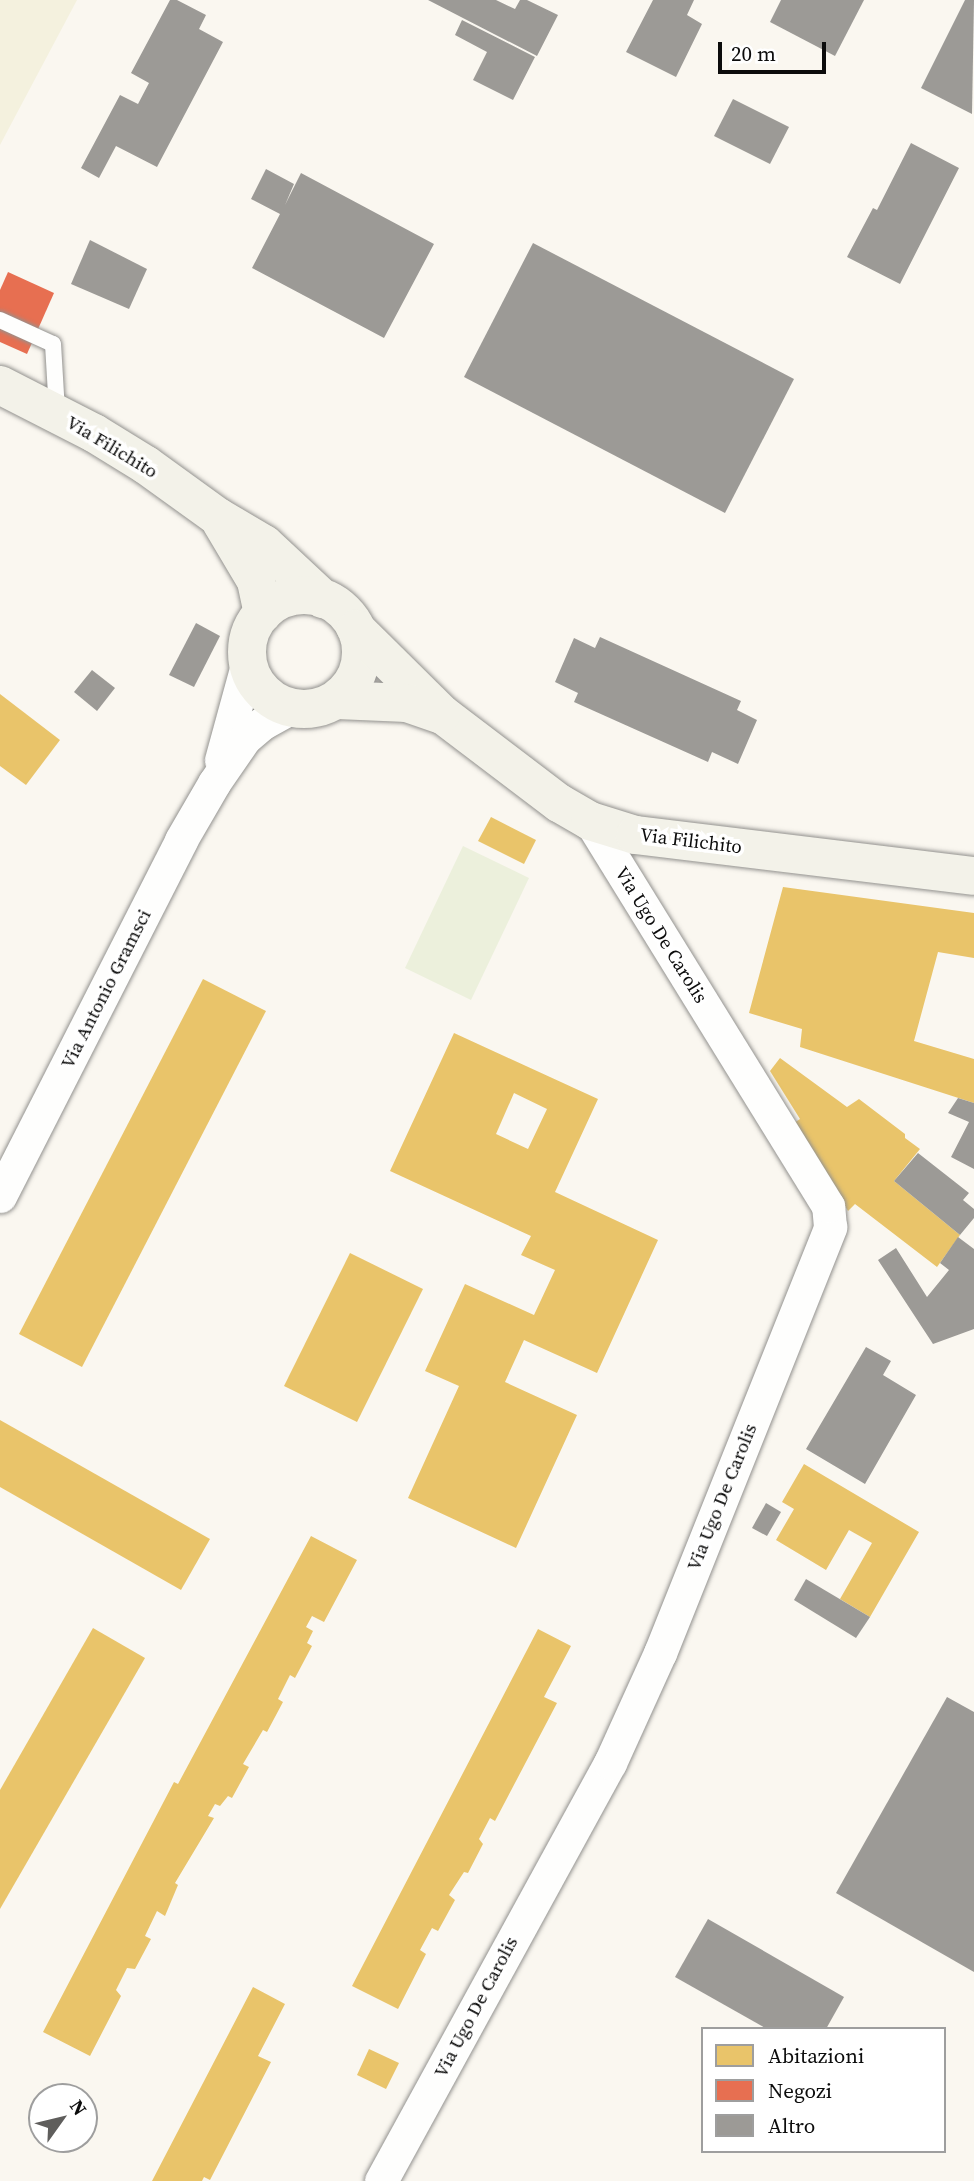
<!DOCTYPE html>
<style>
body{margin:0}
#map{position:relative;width:974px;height:2181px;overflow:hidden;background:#faf7f0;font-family:"Source Serif 4",serif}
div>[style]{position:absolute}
.farmland>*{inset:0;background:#f4f1de}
.pitch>*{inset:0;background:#ecf0dc}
.homes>*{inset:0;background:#e9c46a}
.shops>*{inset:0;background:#e76f51}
.building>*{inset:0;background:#9c9a96}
.roads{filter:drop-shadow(0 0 2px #93928f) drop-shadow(0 0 2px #93928f)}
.lane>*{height:16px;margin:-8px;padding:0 8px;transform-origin:8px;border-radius:8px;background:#fefefd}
.street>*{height:33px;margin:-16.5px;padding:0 16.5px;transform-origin:16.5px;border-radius:16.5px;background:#fefefd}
.secondary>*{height:38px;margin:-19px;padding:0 19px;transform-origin:19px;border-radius:19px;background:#f3f2e9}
.secondary>.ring{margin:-19px;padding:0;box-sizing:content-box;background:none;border:38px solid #f3f2e9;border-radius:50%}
span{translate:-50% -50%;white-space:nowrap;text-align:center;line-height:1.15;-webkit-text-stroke:7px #fff;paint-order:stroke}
.street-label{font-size:19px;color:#0c0c0c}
.legend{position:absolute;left:701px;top:2027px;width:245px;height:126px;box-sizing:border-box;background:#fff;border:2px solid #9e9e9e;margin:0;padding:9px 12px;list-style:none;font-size:21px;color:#0c0c0c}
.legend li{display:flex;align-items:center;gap:14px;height:35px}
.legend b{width:35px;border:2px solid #9e9e9e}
.north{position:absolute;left:28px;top:2083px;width:70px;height:70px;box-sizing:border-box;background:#fff;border:2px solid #9e9e9e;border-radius:50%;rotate:56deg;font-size:19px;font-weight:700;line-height:28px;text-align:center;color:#0c0c0c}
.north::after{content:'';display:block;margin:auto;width:24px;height:32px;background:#5f5e5c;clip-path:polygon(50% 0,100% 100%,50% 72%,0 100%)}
.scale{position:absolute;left:718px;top:42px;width:108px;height:32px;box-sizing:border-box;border:4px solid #0c0c0c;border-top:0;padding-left:9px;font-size:21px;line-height:24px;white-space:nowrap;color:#0c0c0c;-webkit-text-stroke:5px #fff;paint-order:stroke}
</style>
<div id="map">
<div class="farmland">
<i style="clip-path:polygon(0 0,77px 0,0 145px)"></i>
</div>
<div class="pitch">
<i style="clip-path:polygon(463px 846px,529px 878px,471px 1000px,405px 968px)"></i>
</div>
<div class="homes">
<i style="clip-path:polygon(0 694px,60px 740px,26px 785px,0 766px)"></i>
<i style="clip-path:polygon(491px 817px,536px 840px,524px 864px,478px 841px)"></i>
<i style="clip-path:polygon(783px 887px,974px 913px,974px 958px,938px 952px,914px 1041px,974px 1059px,974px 1103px,800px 1047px,802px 1029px,749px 1013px)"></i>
<i style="clip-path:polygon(203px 979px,266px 1011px,82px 1367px,19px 1334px)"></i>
<i style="clip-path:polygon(evenodd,454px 1033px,598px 1099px,555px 1192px,658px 1240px,597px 1373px,524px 1340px,505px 1382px,577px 1415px,516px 1548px,408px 1498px,459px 1386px,425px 1371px,465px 1284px,534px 1315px,555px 1270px,521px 1255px,531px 1236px,390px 1171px,454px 1033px,514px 1093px,547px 1109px,528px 1149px,496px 1134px,514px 1093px)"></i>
<i style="clip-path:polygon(780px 1058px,847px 1107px,859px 1099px,905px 1134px,905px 1138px,920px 1149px,894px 1181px,960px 1235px,937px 1267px,855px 1204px,848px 1211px,794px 1123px,800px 1119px,770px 1071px)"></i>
<i style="clip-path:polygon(350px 1253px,423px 1289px,357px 1422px,284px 1386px)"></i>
<i style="clip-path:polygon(0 1420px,210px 1539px,181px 1590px,0 1487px)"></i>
<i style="clip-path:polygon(804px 1464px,919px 1532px,870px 1617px,840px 1599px,872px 1543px,849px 1530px,826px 1570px,776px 1540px,794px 1509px,782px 1502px)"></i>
<i style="clip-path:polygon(311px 1536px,357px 1560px,324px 1622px,312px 1616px,306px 1627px,313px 1631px,307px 1643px,312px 1646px,295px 1678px,290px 1675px,278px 1699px,283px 1702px,267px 1732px,263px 1730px,243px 1764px,249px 1767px,232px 1798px,228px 1796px,220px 1806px,215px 1804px,208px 1816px,214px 1818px,175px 1883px,178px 1885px,165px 1916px,157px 1911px,145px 1936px,151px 1939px,135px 1969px,127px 1968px,116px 1990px,121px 1996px,90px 2056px,43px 2032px,174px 1782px,178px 1784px)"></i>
<i style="clip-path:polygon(93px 1628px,145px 1658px,0 1909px,0 1790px)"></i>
<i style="clip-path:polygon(538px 1629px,571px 1646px,544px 1697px,557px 1703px,495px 1821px,490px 1818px,479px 1839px,483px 1844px,468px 1873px,464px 1872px,449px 1895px,455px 1900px,438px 1931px,432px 1928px,420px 1950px,426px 1954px,398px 2009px,352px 1986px)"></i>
<i style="clip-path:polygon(253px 1987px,285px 2004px,258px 2056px,271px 2062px,210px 2180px,204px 2177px,202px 2181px,152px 2181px)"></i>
<i style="clip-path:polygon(369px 2049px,399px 2063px,386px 2089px,357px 2075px)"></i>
</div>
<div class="shops">
<i style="clip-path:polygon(8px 272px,54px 293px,27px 354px,0 342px,0 290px)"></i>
</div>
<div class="building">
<i style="clip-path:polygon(170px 0,177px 0,206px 15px,199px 29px,223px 42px,157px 167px,116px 146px,99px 178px,81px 168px,120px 95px,138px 104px,149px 83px,131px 73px)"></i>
<i style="clip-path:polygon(428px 0,496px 0,515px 9px,520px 0,527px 0,558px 15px,537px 56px)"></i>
<i style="clip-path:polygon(653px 0,694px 0,687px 15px,702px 24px,676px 77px,626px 52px)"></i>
<i style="clip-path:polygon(781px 0,864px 0,835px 56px,770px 22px)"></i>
<i style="clip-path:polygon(965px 0,974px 0,972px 114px,921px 88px)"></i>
<i style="clip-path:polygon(462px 20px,535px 57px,513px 100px,473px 80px,487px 52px,455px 35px)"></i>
<i style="clip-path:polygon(733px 99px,789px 127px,770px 164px,714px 136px)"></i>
<i style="clip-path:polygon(911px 143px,959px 168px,900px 284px,847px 257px,873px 208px,877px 210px)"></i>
<i style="clip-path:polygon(266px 169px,294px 184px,285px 205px,301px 173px,434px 244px,384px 338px,252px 268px,280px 214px,251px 199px)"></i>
<i style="clip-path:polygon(90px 240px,147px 269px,129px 309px,71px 284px)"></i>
<i style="clip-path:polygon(533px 243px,794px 379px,725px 513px,464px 377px)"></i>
<i style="clip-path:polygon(196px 623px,220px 636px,194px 687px,169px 675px)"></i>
<i style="clip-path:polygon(600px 637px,741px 701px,737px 710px,757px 720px,738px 764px,712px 752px,708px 762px,574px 702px,578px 693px,555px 682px,574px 638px,595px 648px)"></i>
<i style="clip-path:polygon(92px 670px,115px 688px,97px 711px,74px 692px)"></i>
<i style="clip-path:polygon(958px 1098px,974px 1103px,974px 1169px,951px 1157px,969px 1122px,948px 1113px)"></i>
<i style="clip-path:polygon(918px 1153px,969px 1193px,963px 1200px,974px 1209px,974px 1218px,960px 1235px,894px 1181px)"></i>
<i style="clip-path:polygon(958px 1237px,974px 1249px,974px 1329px,933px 1344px,878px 1260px,896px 1248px,927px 1297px,949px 1270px,940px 1263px)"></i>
<i style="clip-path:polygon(866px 1347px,891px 1361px,883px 1375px,916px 1395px,865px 1484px,806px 1449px)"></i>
<i style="clip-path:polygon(766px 1503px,781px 1512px,767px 1536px,752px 1528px)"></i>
<i style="clip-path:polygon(806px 1579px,870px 1617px,856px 1638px,794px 1600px)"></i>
<i style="clip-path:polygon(947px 1697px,974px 1712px,974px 1972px,836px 1893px)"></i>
<i style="clip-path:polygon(708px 1919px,844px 1997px,826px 2029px,767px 2029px,675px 1977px)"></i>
</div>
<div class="roads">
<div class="lane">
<i style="left:0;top:320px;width:58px;rotate:24.4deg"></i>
<i style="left:53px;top:344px;width:68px;rotate:86.6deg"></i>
</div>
<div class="street">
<i style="left:221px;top:760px;width:103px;rotate:-74.7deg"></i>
<i style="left:0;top:1196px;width:399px;rotate:-63deg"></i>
<i style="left:181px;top:840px;width:66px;rotate:-59.9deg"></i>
<i style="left:214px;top:783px;width:55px;rotate:-55.4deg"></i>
<i style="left:245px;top:738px;width:23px;rotate:-40deg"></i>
<i style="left:263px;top:723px;width:31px;rotate:-29deg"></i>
<i style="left:381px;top:2181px;width:477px;rotate:-61.3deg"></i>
<i style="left:610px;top:1763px;width:121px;rotate:-65.6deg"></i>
<i style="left:660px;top:1653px;width:459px;rotate:-68.2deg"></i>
<i style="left:830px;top:1227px;width:21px;rotate:-95deg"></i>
<i style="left:828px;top:1206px;width:453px;rotate:-121.7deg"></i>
</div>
<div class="secondary">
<i style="left:0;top:385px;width:106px;rotate:27.1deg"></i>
<i style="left:94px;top:433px;width:61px;rotate:31.6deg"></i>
<i style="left:146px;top:465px;width:89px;rotate:35.8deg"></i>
<i style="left:218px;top:517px;width:53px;rotate:30.4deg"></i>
<i style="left:264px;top:544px;width:81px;rotate:43deg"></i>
<i style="left:221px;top:522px;width:69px;rotate:59.3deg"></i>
<i style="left:256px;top:581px;width:33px;rotate:78deg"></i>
<i class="ring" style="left:247px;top:595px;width:76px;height:76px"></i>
<i style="left:356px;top:629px;width:122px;rotate:44.7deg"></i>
<i style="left:443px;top:715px;width:146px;rotate:37.2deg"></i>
<i style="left:559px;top:803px;width:36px;rotate:30deg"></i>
<i style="left:590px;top:821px;width:47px;rotate:17.3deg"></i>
<i style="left:635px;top:835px;width:341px;rotate:6.9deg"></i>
<i style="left:337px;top:700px;width:70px;rotate:2.5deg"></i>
<i style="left:407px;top:703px;width:36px;rotate:19deg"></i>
</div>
</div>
<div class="street-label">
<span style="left:112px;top:447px;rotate:31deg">Via Filichito</span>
<span style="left:691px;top:841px;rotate:7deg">Via Filichito</span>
<span style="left:661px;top:935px;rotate:58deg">Via Ugo De Carolis</span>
<span style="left:106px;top:989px;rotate:-63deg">Via Antonio Gramsci</span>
<span style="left:722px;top:1497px;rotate:-68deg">Via Ugo De Carolis</span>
<span style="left:476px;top:2007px;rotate:-62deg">Via Ugo De Carolis</span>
</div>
<ul class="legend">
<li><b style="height:19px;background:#e9c46a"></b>Abitazioni</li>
<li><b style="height:19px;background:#e76f51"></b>Negozi</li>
<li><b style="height:19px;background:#9c9a96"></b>Altro</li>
</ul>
<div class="north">N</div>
<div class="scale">20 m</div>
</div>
